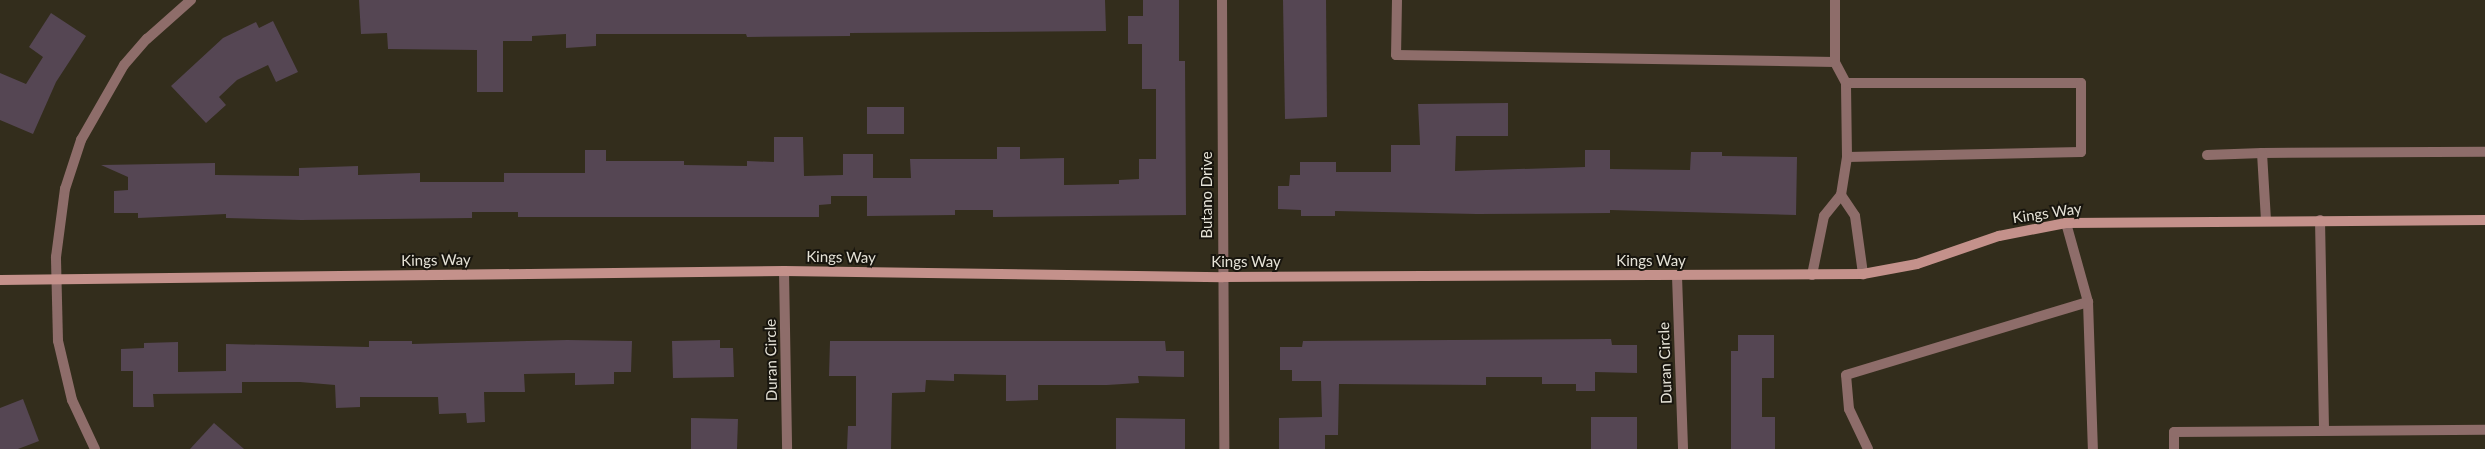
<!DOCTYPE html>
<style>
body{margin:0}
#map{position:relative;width:2485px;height:449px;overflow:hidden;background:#332d1c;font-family:Lato,sans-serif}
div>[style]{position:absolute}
.building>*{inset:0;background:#554653}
.lane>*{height:10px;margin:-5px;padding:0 5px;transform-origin:5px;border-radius:5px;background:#8e6d6a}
.street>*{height:10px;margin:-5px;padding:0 5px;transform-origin:5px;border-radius:5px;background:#8e6d6a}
.secondary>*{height:10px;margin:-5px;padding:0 5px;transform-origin:5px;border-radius:5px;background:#c4918b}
span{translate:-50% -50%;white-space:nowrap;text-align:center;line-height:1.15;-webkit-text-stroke:4px #18150e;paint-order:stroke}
.street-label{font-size:15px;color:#e5e2d7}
</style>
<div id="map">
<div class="building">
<i style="clip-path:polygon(359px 0,1105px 0,1106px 31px,850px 33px,850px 36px,747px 37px,746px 34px,596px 34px,596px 46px,566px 48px,566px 34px,532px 36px,532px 41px,503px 41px,503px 92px,477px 92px,477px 50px,388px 49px,387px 33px,361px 34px)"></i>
<i style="clip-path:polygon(1143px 0,1179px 0,1179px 61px,1185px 61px,1186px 215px,993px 217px,993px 210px,955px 210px,955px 215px,867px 216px,867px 196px,831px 196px,831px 204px,819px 205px,819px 217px,518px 217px,518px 212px,472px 212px,472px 218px,301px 220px,226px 218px,226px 214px,138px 218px,138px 213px,114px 213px,114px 191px,128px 190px,128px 177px,101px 165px,215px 163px,215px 175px,299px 176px,299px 168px,358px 166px,358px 175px,420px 173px,420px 182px,504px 182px,504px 173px,585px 173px,585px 150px,606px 150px,606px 161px,684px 161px,684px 165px,747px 166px,747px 161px,774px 162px,774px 137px,803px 137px,804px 176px,843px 175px,843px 154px,873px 154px,873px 178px,911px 178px,910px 159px,997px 159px,997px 147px,1020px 147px,1020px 159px,1064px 158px,1064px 185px,1119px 184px,1119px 180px,1139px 179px,1139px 159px,1156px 159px,1156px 89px,1142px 89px,1142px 44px,1128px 44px,1128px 16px,1143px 16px)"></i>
<i style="clip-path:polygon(1283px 0,1326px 0,1327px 117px,1285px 119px)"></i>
<i style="clip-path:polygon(51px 13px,86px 36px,56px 82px,33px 134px,0 120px,0 73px,26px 84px,43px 57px,29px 47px)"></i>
<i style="clip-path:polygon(273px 21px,298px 72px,276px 82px,268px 65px,237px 80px,219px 97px,226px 105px,206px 123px,171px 86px,223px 38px,256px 22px,259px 28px)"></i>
<i style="clip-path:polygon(1508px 103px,1508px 136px,1456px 136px,1455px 171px,1585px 167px,1585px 150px,1610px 150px,1610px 169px,1690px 170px,1691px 152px,1722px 152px,1722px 156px,1797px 157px,1796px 215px,1610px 210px,1610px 213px,1477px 214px,1335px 211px,1335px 216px,1301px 216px,1301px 210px,1278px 209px,1278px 186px,1289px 186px,1290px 175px,1300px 175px,1300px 162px,1336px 162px,1336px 172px,1391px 172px,1391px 145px,1420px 145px,1418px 104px)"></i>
<i style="clip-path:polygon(867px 107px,904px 107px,904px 134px,867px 134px)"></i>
<i style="clip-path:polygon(1738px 335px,1774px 335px,1774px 378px,1762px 378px,1762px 417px,1775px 417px,1775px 449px,1731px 449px,1731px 351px,1738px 351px)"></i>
<i style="clip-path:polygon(1611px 339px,1612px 345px,1637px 345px,1637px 373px,1595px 372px,1595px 391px,1576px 391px,1576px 384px,1542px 384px,1542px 377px,1486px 377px,1486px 385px,1339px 384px,1338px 435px,1325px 435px,1325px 449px,1279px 449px,1279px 418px,1322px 417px,1321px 381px,1292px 381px,1292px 370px,1280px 370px,1280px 347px,1302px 347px,1303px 341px)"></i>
<i style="clip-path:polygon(567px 340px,632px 341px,631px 372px,614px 372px,614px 384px,575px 385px,575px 373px,524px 374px,525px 392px,484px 392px,485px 422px,467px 423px,466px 413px,439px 414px,438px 397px,360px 397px,360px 407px,336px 408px,335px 385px,300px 382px,242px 382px,242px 393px,153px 394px,154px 407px,133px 407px,133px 371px,121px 371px,121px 349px,144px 348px,144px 343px,178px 342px,178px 372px,226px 371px,226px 344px,369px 347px,369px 341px,412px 341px,412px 344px)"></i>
<i style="clip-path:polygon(720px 340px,720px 348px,733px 348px,734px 377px,673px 378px,672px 341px)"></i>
<i style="clip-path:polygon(830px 341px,1165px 341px,1166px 351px,1184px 351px,1184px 377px,1138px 376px,1139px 383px,1107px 385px,1038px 385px,1038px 400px,1006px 401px,1006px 375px,954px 374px,954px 381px,926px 380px,925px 392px,892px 393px,891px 449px,847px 449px,848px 426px,856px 426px,856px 376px,829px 376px)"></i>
<i style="clip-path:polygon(23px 399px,39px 441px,18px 449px,0 449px,0 408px)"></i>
<i style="clip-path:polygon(1591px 417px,1637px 417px,1637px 449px,1591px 449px)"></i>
<i style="clip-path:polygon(691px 418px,738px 419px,737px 449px,691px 449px)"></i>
<i style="clip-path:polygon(1116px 418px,1185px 419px,1185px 449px,1116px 449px)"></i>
<i style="clip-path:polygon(214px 423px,244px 449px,190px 449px)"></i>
</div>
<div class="lane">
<i style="left:1397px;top:0;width:55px;rotate:91deg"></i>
<i style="left:1396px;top:55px;width:439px;rotate:0.9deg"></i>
<i style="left:1846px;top:83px;width:235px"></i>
<i style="left:2081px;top:83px;width:69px;rotate:90deg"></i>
<i style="left:2081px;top:152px;width:234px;rotate:178.8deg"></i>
<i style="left:2262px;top:153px;width:223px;rotate:-0.3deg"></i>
<i style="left:2207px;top:155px;width:55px;rotate:-2.1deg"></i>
<i style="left:2262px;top:153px;width:67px;rotate:86.6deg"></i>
<i style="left:1841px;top:195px;width:25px;rotate:56deg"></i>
<i style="left:1855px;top:216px;width:59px;rotate:82.1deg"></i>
<i style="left:2320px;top:220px;width:209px;rotate:88.9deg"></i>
<i style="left:2066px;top:223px;width:82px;rotate:74.4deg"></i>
<i style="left:2088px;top:302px;width:147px;rotate:88.1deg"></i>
<i style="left:1812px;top:275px;width:60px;rotate:-78.5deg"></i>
<i style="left:1824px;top:216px;width:27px;rotate:-51deg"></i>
<i style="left:1841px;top:195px;width:38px;rotate:-81deg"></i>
<i style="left:1847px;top:157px;width:74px;rotate:-90.8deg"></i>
<i style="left:1846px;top:83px;width:24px;rotate:-118deg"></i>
<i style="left:1835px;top:62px;width:62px;rotate:-90deg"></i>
<i style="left:1868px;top:449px;width:44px;rotate:-115.4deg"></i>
<i style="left:1849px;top:409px;width:34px;rotate:-95deg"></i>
<i style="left:1846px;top:375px;width:253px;rotate:-16.8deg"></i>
<i style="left:2174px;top:449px;width:17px;rotate:-90deg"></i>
<i style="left:2174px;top:432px;width:311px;rotate:-0.4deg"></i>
</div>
<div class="street">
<i style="left:1222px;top:0;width:449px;rotate:89.7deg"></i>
<i style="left:784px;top:271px;width:178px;rotate:89deg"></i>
<i style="left:1677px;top:276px;width:173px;rotate:88deg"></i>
<i style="left:95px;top:449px;width:54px;rotate:-115.1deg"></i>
<i style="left:72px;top:400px;width:61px;rotate:-103.3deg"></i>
<i style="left:58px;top:341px;width:84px;rotate:-91.4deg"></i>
<i style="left:56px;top:257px;width:69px;rotate:-82.5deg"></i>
<i style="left:65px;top:189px;width:52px;rotate:-71.9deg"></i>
<i style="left:81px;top:140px;width:86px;rotate:-60.2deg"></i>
<i style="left:124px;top:65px;width:35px;rotate:-49deg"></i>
<i style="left:147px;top:39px;width:59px;rotate:-41.6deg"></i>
</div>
<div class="secondary">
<i style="left:0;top:280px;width:784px;rotate:-0.66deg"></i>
<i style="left:784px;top:271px;width:439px;rotate:0.8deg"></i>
<i style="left:1223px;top:277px;width:640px;rotate:-0.27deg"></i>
<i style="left:1863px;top:274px;width:55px;rotate:-10.5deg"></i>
<i style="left:1917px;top:264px;width:87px;rotate:-18.9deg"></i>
<i style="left:1999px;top:236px;width:68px;rotate:-11deg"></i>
<i style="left:2066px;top:223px;width:419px;rotate:-0.4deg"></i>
</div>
<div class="street-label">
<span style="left:1207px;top:195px;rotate:-90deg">Butano Drive</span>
<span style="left:2047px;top:213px;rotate:-8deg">Kings Way</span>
<span style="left:841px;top:257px;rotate:1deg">Kings Way</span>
<span style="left:436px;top:260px;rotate:-1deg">Kings Way</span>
<span style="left:1651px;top:261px">Kings Way</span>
<span style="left:1246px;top:262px">Kings Way</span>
<span style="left:771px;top:360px;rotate:-91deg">Duran Circle</span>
<span style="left:1665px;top:363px;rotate:-92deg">Duran Circle</span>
</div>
</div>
